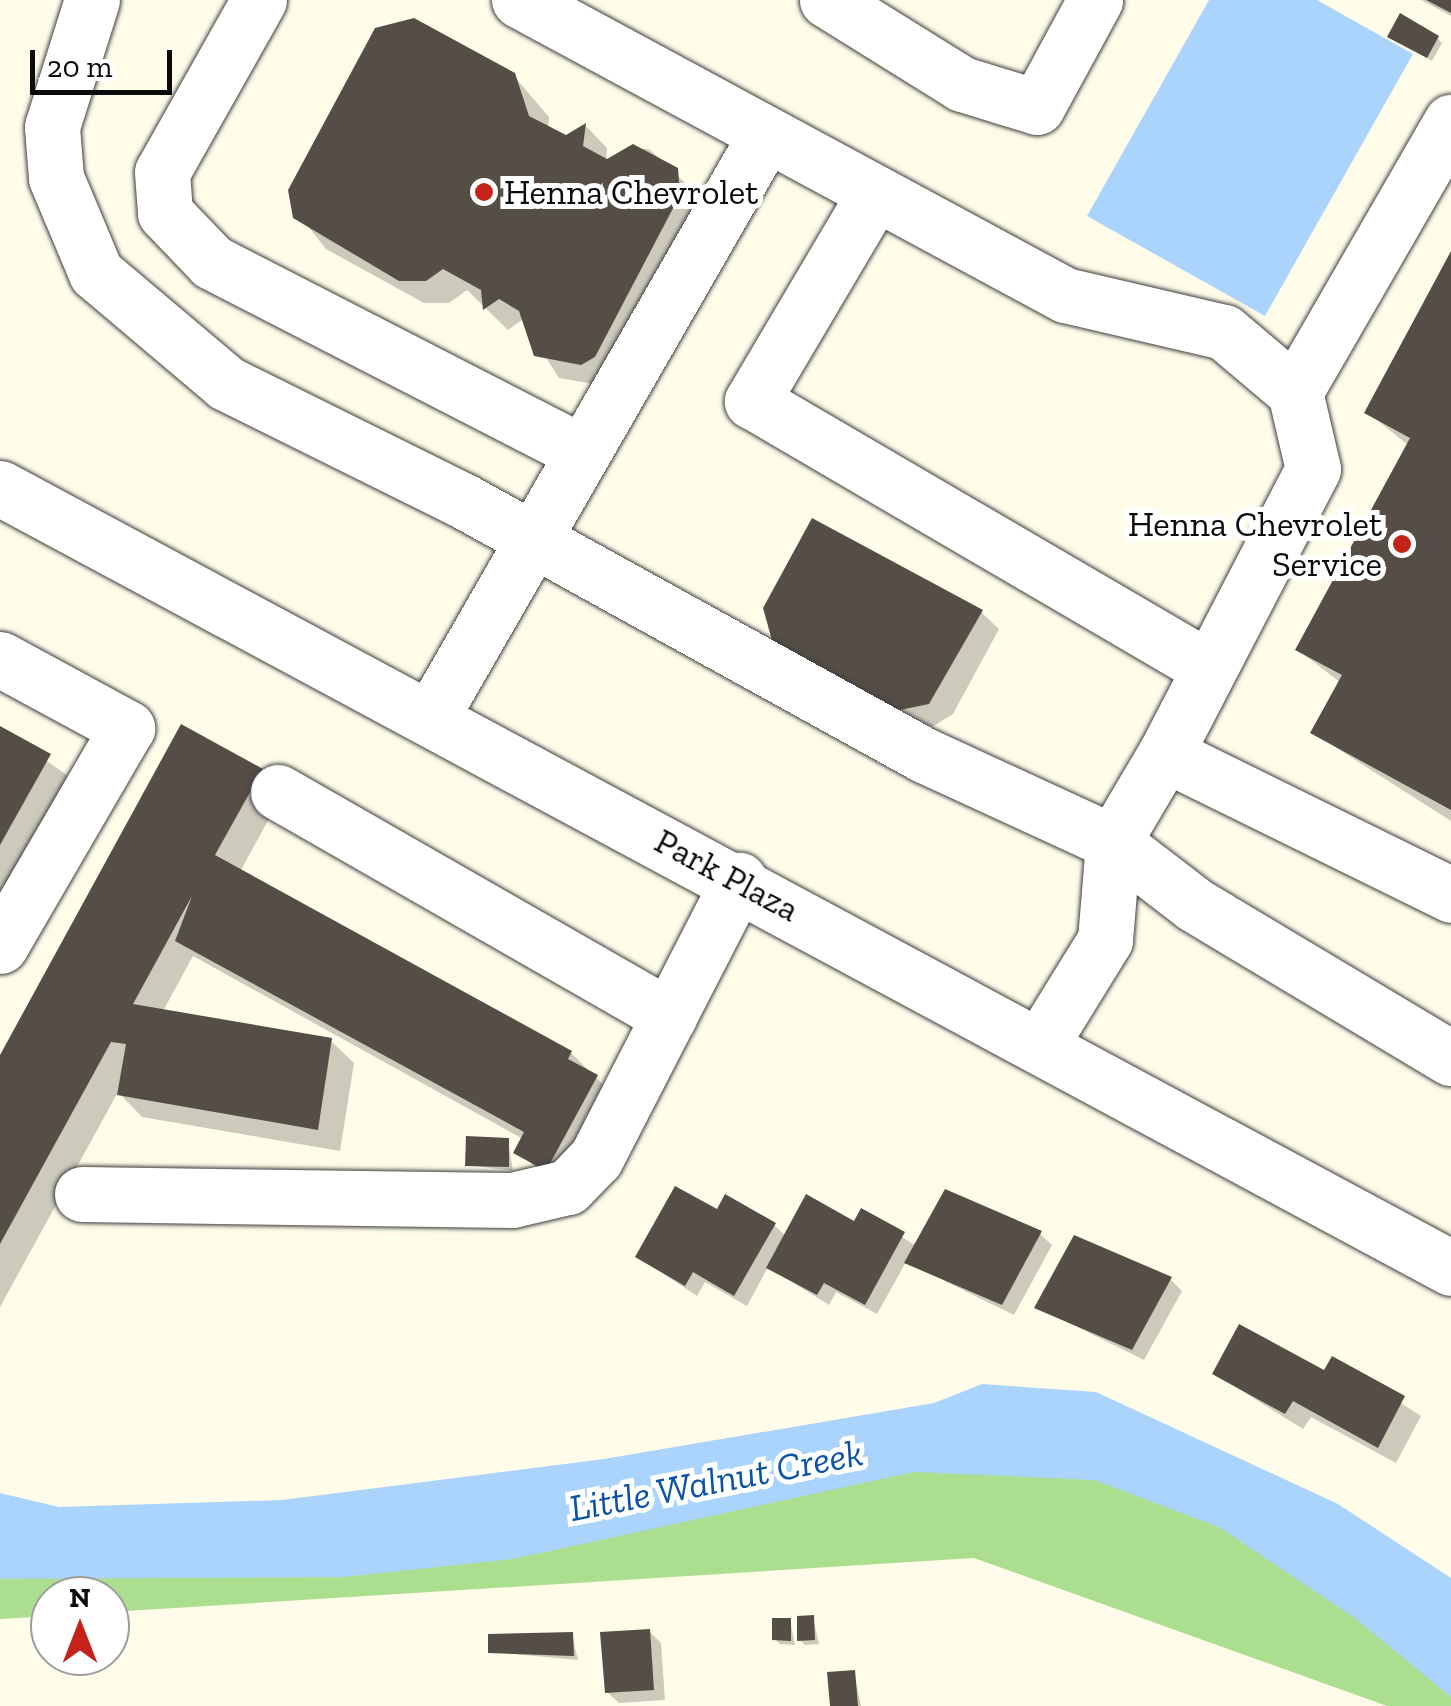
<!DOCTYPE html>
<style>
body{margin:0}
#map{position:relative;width:1451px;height:1706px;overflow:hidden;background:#fffdea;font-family:"Zilla Slab",serif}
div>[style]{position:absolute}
.forest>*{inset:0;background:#abde8f}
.water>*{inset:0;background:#aad4fb}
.shadow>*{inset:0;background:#0003}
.building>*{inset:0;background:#554e47}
.roads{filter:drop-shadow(0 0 2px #3e3e3e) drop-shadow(0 0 2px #3e3e3e)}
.minor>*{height:55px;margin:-27.5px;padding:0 27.5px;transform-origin:27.5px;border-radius:27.5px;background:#fff}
.dots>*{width:28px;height:28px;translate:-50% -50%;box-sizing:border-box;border:5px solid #fff;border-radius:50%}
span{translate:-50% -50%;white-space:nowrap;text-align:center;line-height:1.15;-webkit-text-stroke:10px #fff;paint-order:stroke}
.poi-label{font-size:35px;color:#0b0b0b}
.left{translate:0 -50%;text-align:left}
.right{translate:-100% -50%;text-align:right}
.street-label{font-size:35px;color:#0b0b0b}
.water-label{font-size:38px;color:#0d53a5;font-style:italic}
.north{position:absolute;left:30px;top:1576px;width:100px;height:100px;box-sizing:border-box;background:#fff;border:2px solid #9d9d9d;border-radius:50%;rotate:0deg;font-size:28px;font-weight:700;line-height:40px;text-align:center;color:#0b0b0b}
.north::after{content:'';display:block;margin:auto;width:35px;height:45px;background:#c5231a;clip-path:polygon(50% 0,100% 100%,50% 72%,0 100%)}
.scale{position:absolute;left:30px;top:50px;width:142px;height:45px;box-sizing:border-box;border:5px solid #0b0b0b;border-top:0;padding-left:12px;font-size:30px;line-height:35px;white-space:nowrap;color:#0b0b0b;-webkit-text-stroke:8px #fff;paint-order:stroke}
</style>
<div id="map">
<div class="forest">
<i style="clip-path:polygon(1063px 1393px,1451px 1590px,1451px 1706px,1387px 1706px,974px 1558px,110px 1612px,110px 1596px,50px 1596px,50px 1616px,0 1619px,0 1516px,570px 1485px)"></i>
</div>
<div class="water">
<i style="clip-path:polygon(1209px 0,1317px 0,1413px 54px,1265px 316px,1087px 216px)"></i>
<i style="clip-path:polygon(982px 1384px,1096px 1392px,1338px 1504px,1451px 1578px,1451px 1697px,1356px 1619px,1219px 1527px,1094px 1480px,914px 1472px,513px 1559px,344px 1577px,0 1579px,0 1493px,59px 1507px,282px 1500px,604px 1459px,934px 1403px)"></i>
</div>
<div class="shadow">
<i style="clip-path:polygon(1421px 0,1451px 0,1451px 16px)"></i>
<i style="clip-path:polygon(414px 20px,513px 75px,549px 117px,548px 129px,566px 138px,586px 126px,607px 148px,606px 163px,624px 149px,649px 149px,703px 200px,605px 386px,559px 378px,522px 320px,508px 330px,467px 290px,449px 303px,424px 303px,326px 249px,291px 205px,377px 30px)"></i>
<i style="clip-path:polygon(1390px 36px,1437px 38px,1442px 43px,1432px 61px)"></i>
<i style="clip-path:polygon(1451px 257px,1451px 821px,1313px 733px,1341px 683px,1298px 650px,1408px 445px,1367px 412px)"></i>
<i style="clip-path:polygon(981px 612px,999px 629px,953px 714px,930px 728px,801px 668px)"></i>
<i style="clip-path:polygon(0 728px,71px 778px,0 907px)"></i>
<i style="clip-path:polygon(182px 728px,283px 793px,240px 872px,571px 1053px,619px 1100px,569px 1191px,516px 1152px,523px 1139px,193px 956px,163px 1011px,331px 1041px,354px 1063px,340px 1151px,142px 1117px,118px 1092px,0 1307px,0 1060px)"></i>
<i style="clip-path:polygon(508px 1140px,513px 1171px,468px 1165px)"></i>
<i style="clip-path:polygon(862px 1211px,916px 1246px,1040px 1234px,1052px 1245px,1014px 1315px,906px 1262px,877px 1314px,836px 1292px,829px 1305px,768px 1267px,747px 1306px,705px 1282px,697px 1296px,638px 1257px,718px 1213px,774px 1225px,786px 1236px,855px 1225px)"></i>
<i style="clip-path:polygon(1170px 1279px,1182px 1291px,1144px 1360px,1037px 1307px)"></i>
<i style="clip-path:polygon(1333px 1359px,1421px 1416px,1396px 1463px,1311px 1417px,1303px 1429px,1215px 1374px,1325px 1374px)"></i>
<i style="clip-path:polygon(813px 1618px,819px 1644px,805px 1645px,800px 1640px)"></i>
<i style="clip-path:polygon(790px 1620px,795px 1645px,780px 1644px,775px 1639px)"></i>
<i style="clip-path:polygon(649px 1631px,661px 1643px,665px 1700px,619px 1703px,607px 1692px)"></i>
<i style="clip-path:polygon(572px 1635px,578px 1660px,491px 1652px)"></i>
<i style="clip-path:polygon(854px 1672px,861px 1706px,833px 1706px)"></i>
</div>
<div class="building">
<i style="clip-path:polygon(1426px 0,1451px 0,1451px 13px)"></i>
<i style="clip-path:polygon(1400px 13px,1439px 36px,1427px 58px,1387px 37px)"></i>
<i style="clip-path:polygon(414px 18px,515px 73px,529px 116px,566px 135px,586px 123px,583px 146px,607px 159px,633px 144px,678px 168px,680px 195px,595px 357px,581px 365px,534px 356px,519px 311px,499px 299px,483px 310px,481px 290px,443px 269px,426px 281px,399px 281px,293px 218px,288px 190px,375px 28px)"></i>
<i style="clip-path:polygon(1451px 251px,1451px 810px,1310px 733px,1342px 675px,1295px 650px,1410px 438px,1364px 413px)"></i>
<i style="clip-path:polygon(812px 518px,983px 610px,929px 704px,895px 711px,773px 644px,763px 608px)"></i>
<i style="clip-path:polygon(181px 724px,263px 769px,215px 855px,572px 1051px,568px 1059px,598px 1075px,546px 1171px,513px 1153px,524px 1132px,175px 941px,192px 896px,133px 1004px,332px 1038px,318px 1130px,117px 1095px,126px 1044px,111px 1042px,0 1244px,0 1055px)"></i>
<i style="clip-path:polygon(0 726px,51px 754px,0 845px)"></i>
<i style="clip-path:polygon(466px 1136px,509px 1138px,509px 1167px,465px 1166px)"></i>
<i style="clip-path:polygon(675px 1186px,717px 1209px,725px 1194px,776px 1223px,734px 1296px,693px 1272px,685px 1286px,635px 1257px)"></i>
<i style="clip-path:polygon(945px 1189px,1042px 1231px,1002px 1305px,904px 1263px)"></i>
<i style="clip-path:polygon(806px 1194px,854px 1221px,861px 1208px,905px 1232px,865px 1305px,824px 1283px,817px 1295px,766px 1268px)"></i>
<i style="clip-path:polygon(1074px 1235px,1172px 1277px,1132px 1350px,1034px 1308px)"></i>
<i style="clip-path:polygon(1239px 1324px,1324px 1370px,1332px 1356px,1405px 1396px,1378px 1448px,1293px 1401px,1285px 1414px,1212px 1374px)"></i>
<i style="clip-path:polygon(814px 1615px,815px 1640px,797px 1641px,797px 1616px)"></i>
<i style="clip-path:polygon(772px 1618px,791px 1618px,791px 1641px,772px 1640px)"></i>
<i style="clip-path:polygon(650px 1629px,654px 1690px,605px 1693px,600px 1632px)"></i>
<i style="clip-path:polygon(573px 1632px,574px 1656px,488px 1653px,488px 1634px)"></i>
<i style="clip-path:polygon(855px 1670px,858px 1706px,830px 1706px,827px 1672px)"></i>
</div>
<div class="roads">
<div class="minor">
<i style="left:92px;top:0;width:133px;rotate:107.5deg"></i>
<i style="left:52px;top:127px;width:51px;rotate:85.5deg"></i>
<i style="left:56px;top:178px;width:103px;rotate:67.2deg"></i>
<i style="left:96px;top:273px;width:170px;rotate:40.2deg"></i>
<i style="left:226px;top:383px;width:263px;rotate:26.4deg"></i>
<i style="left:462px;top:500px;width:528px;rotate:28.9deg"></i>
<i style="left:924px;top:755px;width:208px;rotate:24.7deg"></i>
<i style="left:1113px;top:842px;width:102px;rotate:-59.4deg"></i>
<i style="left:1165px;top:754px;width:319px;rotate:26.2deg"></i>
<i style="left:259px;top:0;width:197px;rotate:119.4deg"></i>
<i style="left:162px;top:172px;width:41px;rotate:85.8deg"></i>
<i style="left:165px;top:213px;width:68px;rotate:46.2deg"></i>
<i style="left:212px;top:262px;width:416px;rotate:27.2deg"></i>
<i style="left:519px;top:0;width:621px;rotate:28.38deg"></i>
<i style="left:1065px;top:295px;width:163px;rotate:13.1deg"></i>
<i style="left:1224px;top:332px;width:93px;rotate:40.2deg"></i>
<i style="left:1295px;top:392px;width:79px;rotate:76.8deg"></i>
<i style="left:1313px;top:469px;width:321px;rotate:117.4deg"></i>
<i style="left:827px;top:0;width:159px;rotate:31.9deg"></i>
<i style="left:962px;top:84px;width:78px;rotate:17deg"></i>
<i style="left:1037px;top:107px;width:122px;rotate:-61.5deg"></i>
<i style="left:875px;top:193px;width:242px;rotate:120.6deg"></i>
<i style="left:752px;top:401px;width:529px;rotate:30.3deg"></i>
<i style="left:1295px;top:392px;width:312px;rotate:-60deg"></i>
<i style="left:0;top:488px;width:1647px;rotate:28.26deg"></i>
<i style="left:0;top:659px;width:145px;rotate:28.5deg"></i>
<i style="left:127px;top:728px;width:252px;rotate:120.2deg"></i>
<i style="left:431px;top:717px;width:668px;rotate:-60.1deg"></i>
<i style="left:278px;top:792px;width:451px;rotate:29.8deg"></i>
<i style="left:1113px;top:842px;width:103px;rotate:37.5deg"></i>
<i style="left:1195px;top:905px;width:298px;rotate:30.9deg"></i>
<i style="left:1042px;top:1042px;width:120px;rotate:-58.3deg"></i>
<i style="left:1105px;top:940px;width:98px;rotate:-85.3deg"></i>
<i style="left:82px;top:1194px;width:430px;rotate:0.8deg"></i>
<i style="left:512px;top:1200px;width:57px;rotate:-13.1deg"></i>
<i style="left:568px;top:1187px;width:40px;rotate:-46deg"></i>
<i style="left:596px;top:1158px;width:313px;rotate:-62.8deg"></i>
</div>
</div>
<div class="dots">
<i style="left:484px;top:192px;background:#c5231a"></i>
<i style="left:1402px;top:544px;background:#c5231a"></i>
</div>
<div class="poi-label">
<span class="left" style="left:504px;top:192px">Henna Chevrolet</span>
<span class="right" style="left:1382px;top:544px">Henna Chevrolet<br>Service</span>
</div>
<div class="street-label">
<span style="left:727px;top:875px;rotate:28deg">Park Plaza</span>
</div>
<div class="water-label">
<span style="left:716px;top:1481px;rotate:-11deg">Little Walnut Creek</span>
</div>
<div class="north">N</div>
<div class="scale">20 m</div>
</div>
